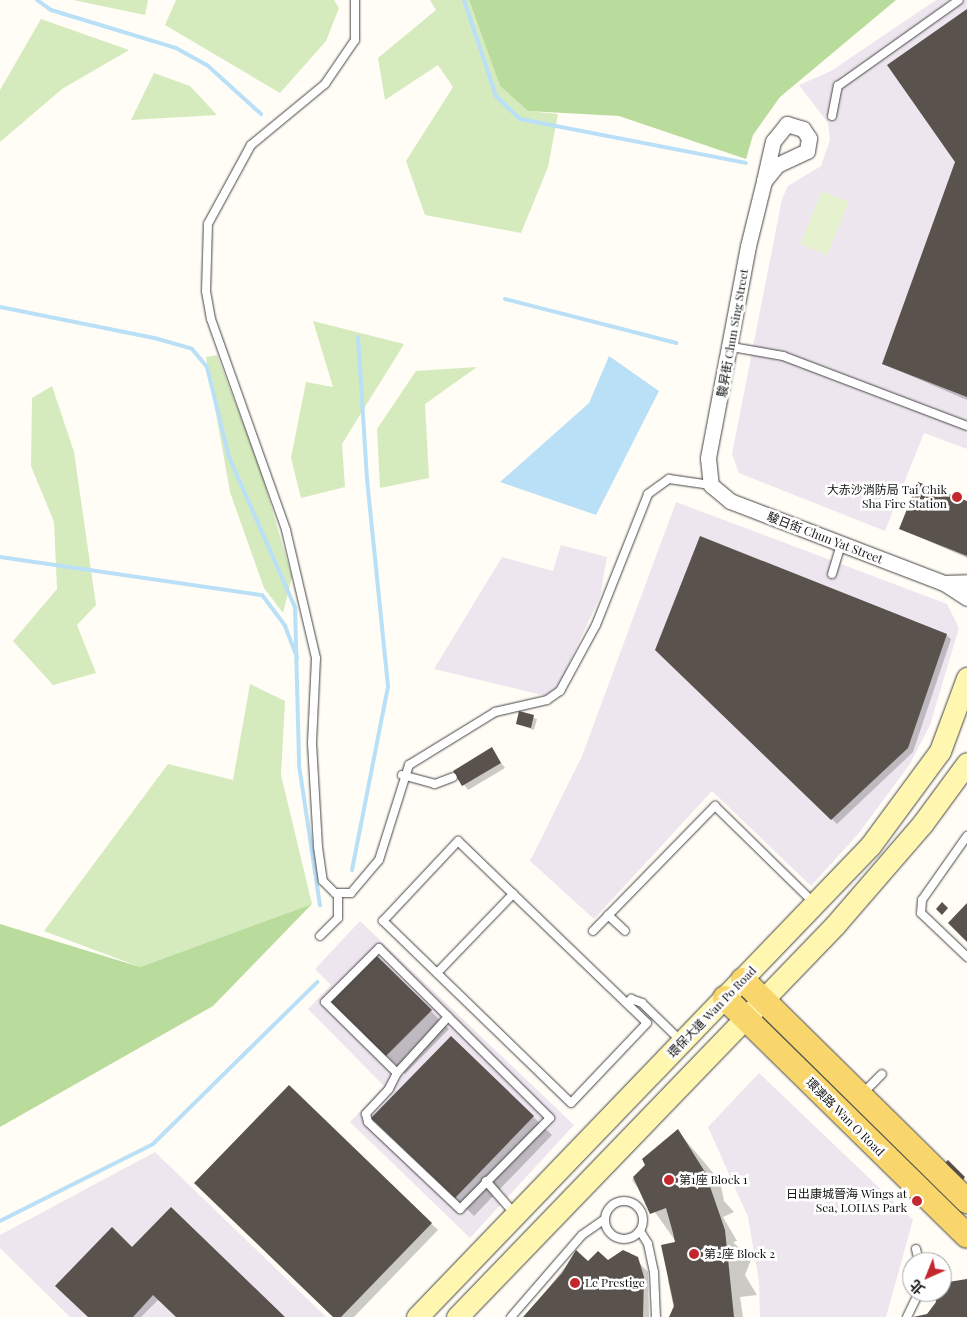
<!DOCTYPE html>
<meta charset="utf-8">
<style>
body{margin:0}
#map{position:relative;width:967px;height:1317px;overflow:hidden;background:#fffdf5;font-family:"Playfair Display","Noto Sans TC",serif}
div>[style]{position:absolute}
.industrial>*{inset:0;background:#eee6ef}
.green>*{inset:0;background:#d5ebbd}
.forest>*{inset:0;background:#b9dc9c}
.pitch>*{inset:0;background:#e6f2cf}
.water>*{inset:0;background:#b9e0f7}
.shadow>*{inset:0;background:#0003}
.stream>*{height:4px;margin:-2px;padding:0 2px;transform-origin:2px;border-radius:2px;background:#b9e0f7}
.building>*{inset:0;background:#5a524d}
.roads{filter:drop-shadow(0 0 1px #444) drop-shadow(0 0 1px #444)}
.service>*{height:8px;margin:-4px;padding:0 4px;transform-origin:4px;border-radius:4px;background:#fff}
.service>.ring{margin:-4px;padding:0;box-sizing:content-box;background:none;border:8px solid #fff;border-radius:50%}
.minor>*{height:15px;margin:-7.5px;padding:0 7.5px;transform-origin:7.5px;border-radius:7.5px;background:#fff}
.secondary>*{height:21px;margin:-10.5px;padding:0 10.5px;transform-origin:10.5px;border-radius:10.5px;background:#fff6b0}
.primary>*{height:24px;margin:-12px;padding:0 12px;transform-origin:12px;border-radius:12px;background:#f9d66b}
.dots>*{width:14px;height:14px;translate:-50% -50%;box-sizing:border-box;border:2px solid #fff;border-radius:50%}
span{translate:-50% -50%;white-space:nowrap;text-align:center;line-height:1.15;-webkit-text-stroke:5px #fff;paint-order:stroke}
.street-label{font-size:12px;color:#111}
.poi-label{font-size:12px;color:#111}
.right{translate:-100% -50%;text-align:right}
.left{translate:0 -50%;text-align:left}
.north{position:absolute;left:902px;top:1252px;width:50px;height:50px;box-sizing:border-box;background:#fff;border:1px solid #a0a0a0;border-radius:50%;rotate:224deg;font-size:14px;font-weight:700;line-height:20px;text-align:center;color:#111}
.north::after{content:'';display:block;margin:auto;width:18px;height:22px;background:#c4262e;clip-path:polygon(50% 0,100% 100%,50% 72%,0 100%)}
</style>
<div id="map">
<div class="industrial">
<i style="clip-path:polygon(936px 0,967px 0,967px 449px,924px 433px,885px 531px,739px 473px,732px 454px,782px 199px,788px 186px,821px 166px,830px 140px,828px 123px,799px 85px,831px 71px)"></i>
<i style="clip-path:polygon(676px 502px,947px 604px,959px 628px,930px 725px,910px 764px,859px 833px,811px 886px,712px 791px,594px 919px,530px 861px,582px 756px)"></i>
<i style="clip-path:polygon(561px 545px,607px 557px,600px 597px,558px 687px,546px 696px,434px 669px,502px 557px,553px 571px)"></i>
<i style="clip-path:polygon(360px 921px,574px 1125px,470px 1238px,350px 1122px,384px 1086px,308px 1009px,331px 985px,315px 969px)"></i>
<i style="clip-path:polygon(759px 1073px,913px 1220px,886px 1317px,760px 1317px,759px 1281px,748px 1217px,708px 1127px)"></i>
<i style="clip-path:polygon(155px 1152px,326px 1317px,70px 1317px,0 1248px,0 1235px)"></i>
</div>
<div class="green">
<i style="clip-path:polygon(73px 0,148px 0,145px 15px)"></i>
<i style="clip-path:polygon(176px 0,334px 0,339px 8px,326px 41px,280px 93px,165px 25px)"></i>
<i style="clip-path:polygon(430px 0,469px 0,500px 86px,528px 111px,558px 114px,548px 167px,521px 233px,425px 215px,406px 161px,453px 87px,438px 65px,385px 100px,378px 58px,436px 10px)"></i>
<i style="clip-path:polygon(41px 19px,129px 50px,62px 89px,0 142px,0 90px)"></i>
<i style="clip-path:polygon(154px 73px,190px 86px,217px 115px,131px 120px)"></i>
<i style="clip-path:polygon(313px 321px,404px 344px,342px 444px,345px 487px,301px 498px,291px 458px,306px 382px,333px 387px)"></i>
<i style="clip-path:polygon(217px 355px,260px 468px,292px 577px,283px 613px,264px 588px,230px 492px,206px 357px)"></i>
<i style="clip-path:polygon(477px 367px,425px 404px,429px 478px,380px 488px,377px 429px,416px 371px)"></i>
<i style="clip-path:polygon(52px 386px,74px 452px,96px 605px,77px 625px,96px 673px,53px 685px,13px 641px,57px 589px,54px 522px,31px 466px,32px 398px)"></i>
<i style="clip-path:polygon(250px 684px,285px 701px,281px 775px,312px 904px,140px 967px,44px 931px,168px 764px,233px 780px)"></i>
</div>
<div class="forest">
<i style="clip-path:polygon(469px 0,896px 0,780px 97px,753px 135px,746px 159px,619px 116px,528px 111px,500px 86px)"></i>
<i style="clip-path:polygon(312px 904px,213px 1006px,0 1127px,0 924px,140px 967px)"></i>
</div>
<div class="pitch">
<i style="clip-path:polygon(822px 191px,849px 202px,827px 255px,800px 244px)"></i>
</div>
<div class="water">
<i style="clip-path:polygon(609px 356px,659px 391px,596px 515px,500px 482px,589px 403px)"></i>
</div>
<div class="shadow">
<i style="clip-path:polygon(967px 10px,967px 400px,883px 364px,956px 162px)"></i>
<i style="clip-path:polygon(967px 503px,967px 558px,901px 529px)"></i>
<i style="clip-path:polygon(946px 635px,951px 639px,913px 752px,837px 824px,656px 649px)"></i>
<i style="clip-path:polygon(520px 713px,537px 719px,534px 730px,517px 724px)"></i>
<i style="clip-path:polygon(491px 749px,505px 768px,468px 790px,454px 771px)"></i>
<i style="clip-path:polygon(377px 958px,449px 1029px,405px 1074px,333px 1002px)"></i>
<i style="clip-path:polygon(451px 1037px,552px 1135px,474px 1216px,391px 1136px)"></i>
<i style="clip-path:polygon(289px 1086px,438px 1230px,354px 1317px,335px 1317px)"></i>
<i style="clip-path:polygon(677px 1130px,720px 1181px,724px 1201px,734px 1212px,723px 1217px,737px 1241px,733px 1242px,751px 1260px,745px 1275px,757px 1295px,740px 1297px,743px 1317px,669px 1317px,675px 1313px,668px 1281px,679px 1246px,632px 1180px,647px 1165px,644px 1159px)"></i>
<i style="clip-path:polygon(132px 1248px,283px 1317px,177px 1317px,159px 1299px,141px 1317px,89px 1317px)"></i>
<i style="clip-path:polygon(577px 1252px,588px 1263px,608px 1262px,620px 1252px,629px 1252px,648px 1272px,649px 1317px,525px 1317px)"></i>
</div>
<div class="stream">
<i style="left:37px;top:0;width:17px;rotate:36deg"></i>
<i style="left:51px;top:10px;width:131px;rotate:16.9deg"></i>
<i style="left:176px;top:48px;width:35px;rotate:29deg"></i>
<i style="left:207px;top:65px;width:73px;rotate:42.2deg"></i>
<i style="left:464px;top:0;width:101px;rotate:71.6deg"></i>
<i style="left:496px;top:96px;width:33px;rotate:44deg"></i>
<i style="left:520px;top:119px;width:230px;rotate:11deg"></i>
<i style="left:505px;top:299px;width:177px;rotate:14.4deg"></i>
<i style="left:0;top:307px;width:161px;rotate:11.4deg"></i>
<i style="left:158px;top:339px;width:35px;rotate:16deg"></i>
<i style="left:192px;top:349px;width:23px;rotate:50deg"></i>
<i style="left:207px;top:367px;width:93px;rotate:76.3deg"></i>
<i style="left:229px;top:457px;width:164px;rotate:66.3deg"></i>
<i style="left:295px;top:607px;width:158px;rotate:88.5deg"></i>
<i style="left:299px;top:765px;width:142px;rotate:81.5deg"></i>
<i style="left:0;top:557px;width:265px;rotate:8.3deg"></i>
<i style="left:262px;top:595px;width:39px;rotate:53deg"></i>
<i style="left:285px;top:626px;width:34px;rotate:69deg"></i>
<i style="left:352px;top:870px;width:187px;rotate:-78.9deg"></i>
<i style="left:388px;top:686px;width:208px;rotate:-95.8deg"></i>
<i style="left:367px;top:479px;width:142px;rotate:-93.6deg"></i>
<i style="left:0;top:1221px;width:171px;rotate:-26.7deg"></i>
<i style="left:153px;top:1144px;width:231px;rotate:-44.6deg"></i>
</div>
<div class="building">
<i style="clip-path:polygon(967px 9px,967px 397px,882px 364px,955px 162px,887px 65px)"></i>
<i style="clip-path:polygon(918px 482px,967px 501px,967px 556px,899px 529px)"></i>
<i style="clip-path:polygon(700px 536px,947px 634px,908px 748px,831px 820px,655px 650px)"></i>
<i style="clip-path:polygon(519px 711px,534px 715px,531px 728px,516px 724px)"></i>
<i style="clip-path:polygon(492px 747px,501px 763px,462px 786px,453px 771px)"></i>
<i style="clip-path:polygon(942px 902px,948px 908px,942px 915px,936px 909px)"></i>
<i style="clip-path:polygon(967px 903px,967px 942px,948px 923px)"></i>
<i style="clip-path:polygon(377px 956px,432px 1010px,386px 1056px,331px 1002px)"></i>
<i style="clip-path:polygon(451px 1036px,534px 1116px,455px 1198px,371px 1118px)"></i>
<i style="clip-path:polygon(289px 1085px,432px 1223px,341px 1317px,333px 1317px,194px 1183px)"></i>
<i style="clip-path:polygon(678px 1129px,705px 1172px,725px 1230px,734px 1317px,669px 1317px,674px 1306px,661px 1245px,675px 1242px,673px 1233px,666px 1208px,650px 1214px,633px 1177px,645px 1165px,642px 1159px)"></i>
<i style="clip-path:polygon(948px 1160px,965px 1177px,963px 1180px,945px 1163px)"></i>
<i style="clip-path:polygon(171px 1207px,285px 1317px,176px 1317px,153px 1295px,133px 1317px,88px 1317px,55px 1286px,112px 1227px,132px 1247px)"></i>
<i style="clip-path:polygon(576px 1250px,588px 1261px,598px 1251px,608px 1260px,623px 1250px,638px 1257px,644px 1277px,643px 1317px,523px 1317px,562px 1273px)"></i>
<i style="clip-path:polygon(967px 1279px,967px 1317px,913px 1317px,927px 1314px,936px 1302px,934px 1292px,942px 1292px,942px 1283px)"></i>
</div>
<div class="roads">
<div class="service">
<i style="left:355px;top:0;width:40px;rotate:90deg"></i>
<i style="left:355px;top:40px;width:53px;rotate:124.3deg"></i>
<i style="left:325px;top:84px;width:96px;rotate:140.5deg"></i>
<i style="left:251px;top:145px;width:90px;rotate:118.6deg"></i>
<i style="left:208px;top:224px;width:67px;rotate:91.7deg"></i>
<i style="left:206px;top:291px;width:28px;rotate:80deg"></i>
<i style="left:211px;top:319px;width:224px;rotate:70.4deg"></i>
<i style="left:286px;top:530px;width:131px;rotate:76.8deg"></i>
<i style="left:316px;top:658px;width:85px;rotate:92.7deg"></i>
<i style="left:312px;top:743px;width:104px;rotate:86.7deg"></i>
<i style="left:318px;top:847px;width:34px;rotate:82deg"></i>
<i style="left:323px;top:881px;width:17px;rotate:45deg"></i>
<i style="left:335px;top:893px;width:16px"></i>
<i style="left:351px;top:893px;width:43px;rotate:-49.7deg"></i>
<i style="left:379px;top:860px;width:100px;rotate:-72.5deg"></i>
<i style="left:409px;top:765px;width:101px;rotate:-31.6deg"></i>
<i style="left:495px;top:712px;width:53px;rotate:-13deg"></i>
<i style="left:547px;top:700px;width:16px;rotate:-35deg"></i>
<i style="left:560px;top:691px;width:75px;rotate:-61.4deg"></i>
<i style="left:596px;top:625px;width:141px;rotate:-68.3deg"></i>
<i style="left:648px;top:494px;width:26px;rotate:-36deg"></i>
<i style="left:669px;top:479px;width:42px;rotate:8.1deg"></i>
<i style="left:832px;top:116px;width:31px;rotate:-79deg"></i>
<i style="left:838px;top:86px;width:148px;rotate:-35.4deg"></i>
<i style="left:732px;top:347px;width:52px;rotate:10deg"></i>
<i style="left:783px;top:356px;width:197px;rotate:20.8deg"></i>
<i style="left:832px;top:574px;width:31px;rotate:-73deg"></i>
<i style="left:402px;top:775px;width:34px;rotate:15deg"></i>
<i style="left:435px;top:784px;width:19px;rotate:-21deg"></i>
<i style="left:967px;top:836px;width:78px;rotate:125.1deg"></i>
<i style="left:922px;top:900px;width:13px;rotate:94deg"></i>
<i style="left:921px;top:913px;width:64px;rotate:43.7deg"></i>
<i style="left:458px;top:841px;width:262px;rotate:43.9deg"></i>
<i style="left:647px;top:1023px;width:110px;rotate:133.5deg"></i>
<i style="left:571px;top:1103px;width:262px;rotate:-135.9deg"></i>
<i style="left:383px;top:921px;width:110px;rotate:-46.8deg"></i>
<i style="left:608px;top:915px;width:23px;rotate:43deg"></i>
<i style="left:593px;top:931px;width:175px;rotate:-45.7deg"></i>
<i style="left:715px;top:806px;width:139px;rotate:44.4deg"></i>
<i style="left:320px;top:936px;width:25px;rotate:-45deg"></i>
<i style="left:338px;top:918px;width:25px;rotate:-90deg"></i>
<i style="left:437px;top:973px;width:110px;rotate:-46.1deg"></i>
<i style="left:627px;top:1003px;width:6px;rotate:-45deg"></i>
<i style="left:631px;top:999px;width:12px;rotate:20deg"></i>
<i style="left:642px;top:1003px;width:54px;rotate:44.3deg"></i>
<i style="left:397px;top:1073px;width:18px;rotate:117deg"></i>
<i style="left:389px;top:1089px;width:34px;rotate:133deg"></i>
<i style="left:366px;top:1114px;width:8px;rotate:76deg"></i>
<i style="left:368px;top:1122px;width:127px;rotate:43.4deg"></i>
<i style="left:460px;top:1209px;width:128px;rotate:-45.3deg"></i>
<i style="left:550px;top:1118px;width:241px;rotate:-135.2deg"></i>
<i style="left:379px;top:948px;width:76px;rotate:135deg"></i>
<i style="left:325px;top:1002px;width:101px;rotate:44.6deg"></i>
<i style="left:397px;top:1073px;width:76px;rotate:-47.7deg"></i>
<i style="left:862px;top:1094px;width:28px;rotate:-45deg"></i>
<i style="left:486px;top:1181px;width:43px;rotate:48.8deg"></i>
<i class="ring" style="left:605px;top:1201px;width:30px;height:30px"></i>
<i style="left:640px;top:1231px;width:15px;rotate:58deg"></i>
<i style="left:648px;top:1244px;width:29px;rotate:78deg"></i>
<i style="left:654px;top:1272px;width:45px;rotate:87.5deg"></i>
<i style="left:916px;top:1249px;width:13px;rotate:77deg"></i>
<i style="left:511px;top:1317px;width:108px;rotate:-49.1deg"></i>
<i style="left:582px;top:1235px;width:28px;rotate:-35deg"></i>
<i style="left:907px;top:1317px;width:28px;rotate:-64deg"></i>
</div>
<div class="minor">
<i style="left:764px;top:181px;width:21px;rotate:-51deg"></i>
<i style="left:777px;top:165px;width:33px;rotate:-25deg"></i>
<i style="left:807px;top:151px;width:13px;rotate:-81deg"></i>
<i style="left:809px;top:138px;width:11px;rotate:-124deg"></i>
<i style="left:803px;top:129px;width:17px;rotate:-163deg"></i>
<i style="left:787px;top:124px;width:22px;rotate:129deg"></i>
<i style="left:773px;top:141px;width:41px;rotate:102.7deg"></i>
<i style="left:764px;top:181px;width:67px;rotate:103.8deg"></i>
<i style="left:748px;top:246px;width:216px;rotate:100.7deg"></i>
<i style="left:708px;top:458px;width:27px;rotate:84deg"></i>
<i style="left:711px;top:485px;width:25px;rotate:40deg"></i>
<i style="left:730px;top:501px;width:229px;rotate:21deg"></i>
<i style="left:944px;top:583px;width:27px;rotate:33deg"></i>
<i style="left:944px;top:583px;width:23px;rotate:-2deg"></i>
</div>
<div class="secondary">
<i style="left:417px;top:1317px;width:653px;rotate:-46.12deg"></i>
<i style="left:870px;top:846px;width:118px;rotate:-53.6deg"></i>
<i style="left:940px;top:751px;width:78px;rotate:-69.7deg"></i>
<i style="left:457px;top:1317px;width:545px;rotate:-46.04deg"></i>
<i style="left:835px;top:925px;width:135px;rotate:-49.2deg"></i>
<i style="left:923px;top:823px;width:74px;rotate:-53.7deg"></i>
</div>
<div class="primary">
<i style="left:743px;top:980px;width:315px;rotate:44.6deg"></i>
<i style="left:725px;top:998px;width:339px;rotate:44.5deg"></i>
</div>
</div>
<div class="dots">
<i style="left:957px;top:497px;background:#c4262e"></i>
<i style="left:669px;top:1180px;background:#c4262e"></i>
<i style="left:917px;top:1201px;background:#c4262e"></i>
<i style="left:694px;top:1254px;background:#c4262e"></i>
<i style="left:575px;top:1283px;background:#c4262e"></i>
</div>
<div class="street-label">
<span style="left:733px;top:333px;rotate:-80deg">駿昇街 Chun Sing Street</span>
<span style="left:825px;top:538px;rotate:21deg">駿日街 Chun Yat Street</span>
<span style="left:712px;top:1012px;rotate:-46deg">環保大道 Wan Po Road</span>
<span style="left:845px;top:1117px;rotate:45deg">環澳路 Wan O Road</span>
</div>
<div class="poi-label">
<span class="right" style="left:947px;top:497px">大赤沙消防局 Tai Chik<br>Sha Fire Station</span>
<span class="left" style="left:679px;top:1180px">第1座 Block 1</span>
<span class="right" style="left:907px;top:1201px">日出康城晉海 Wings at<br>Sea, LOHAS Park</span>
<span class="left" style="left:704px;top:1254px">第2座 Block 2</span>
<span class="left" style="left:585px;top:1283px">Le Prestige</span>
</div>
<div class="north">北</div>
</div>
